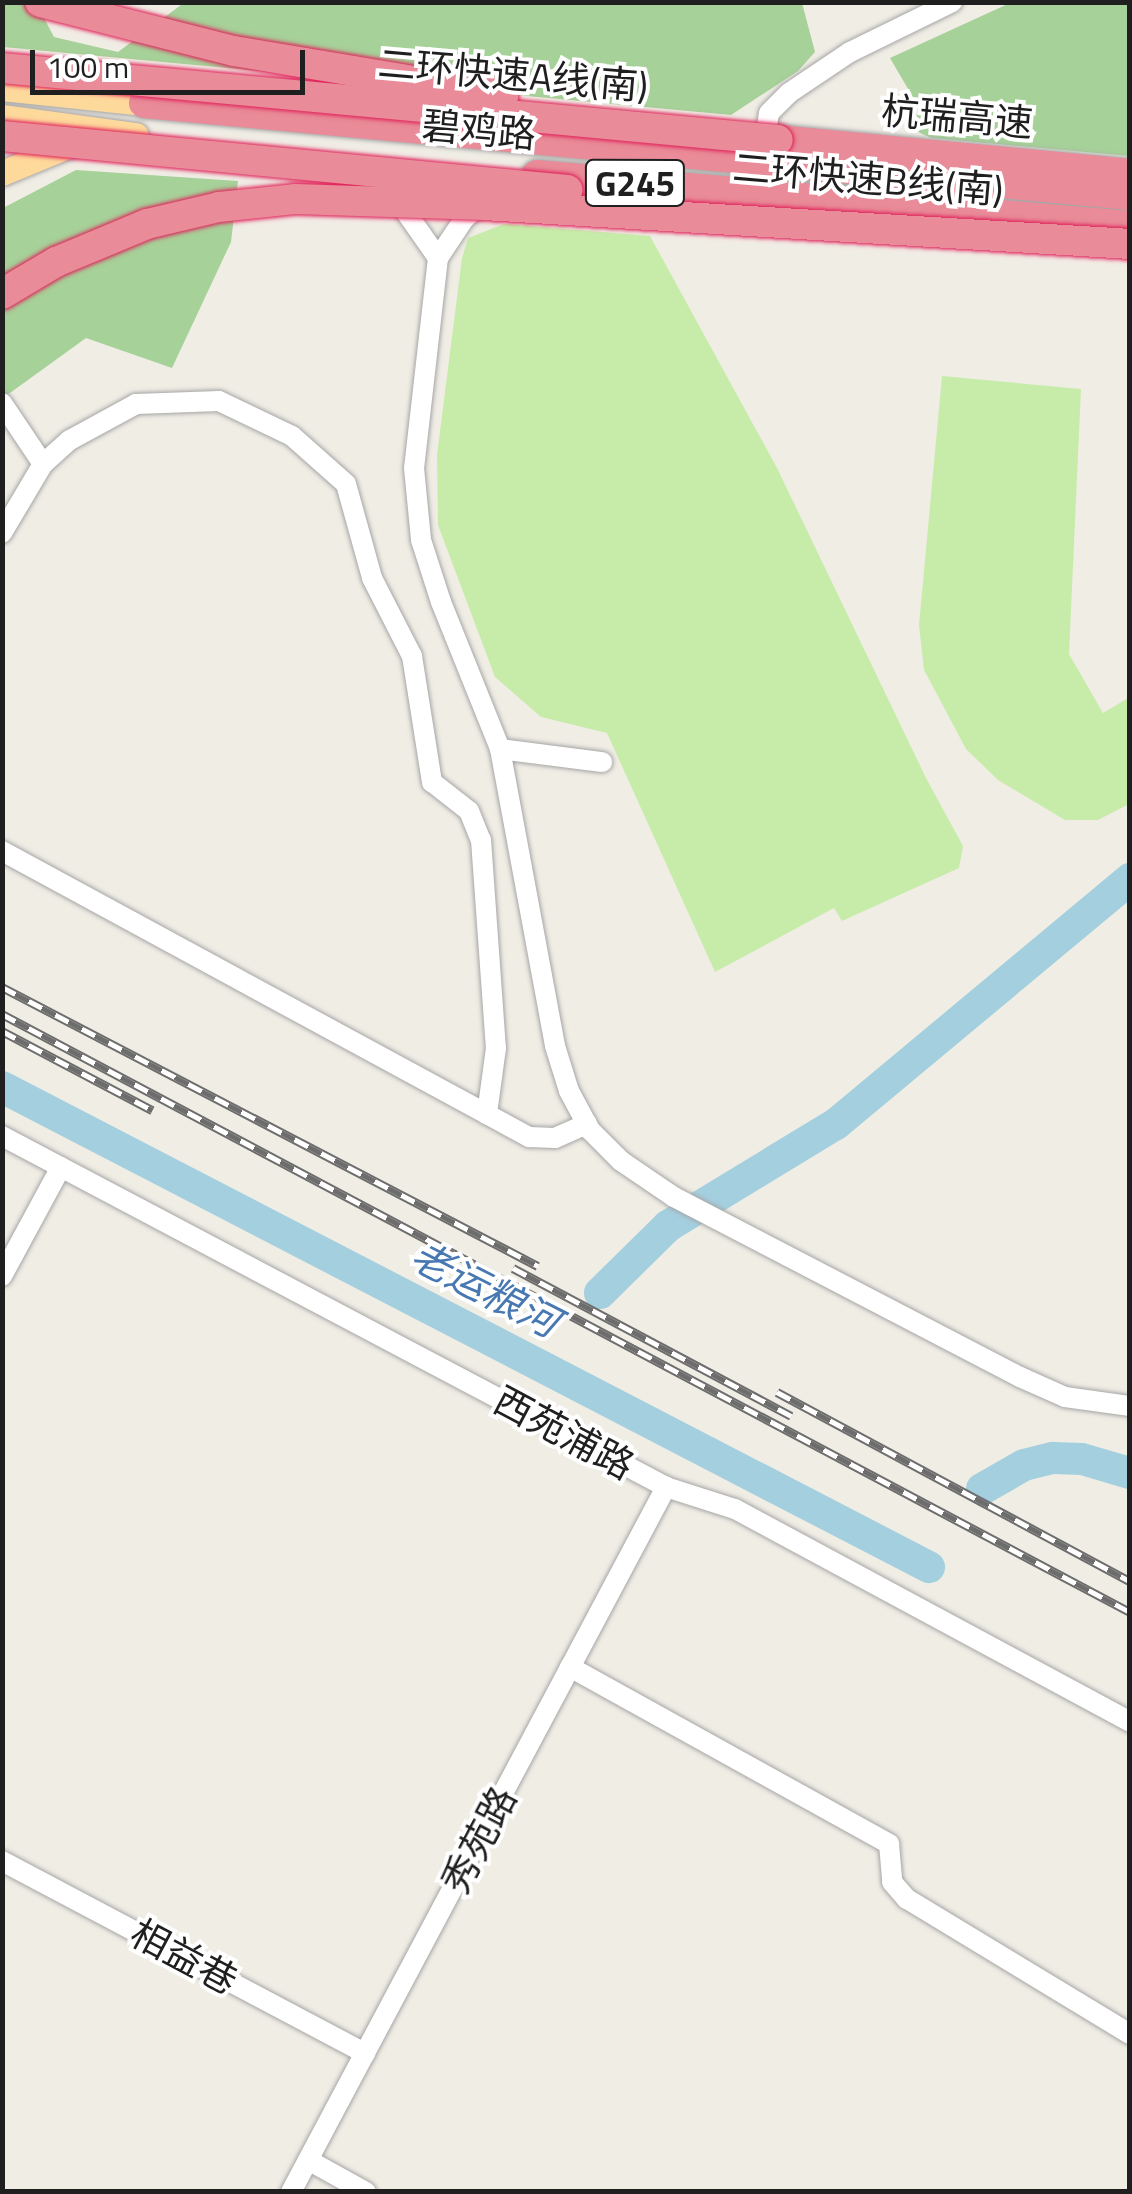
<!DOCTYPE html>
<meta charset="utf-8">
<style>
body{margin:0}
#map{position:relative;width:1132px;height:2194px;overflow:hidden;background:#f0ede5;font-family:"Titillium Web","Noto Sans SC",sans-serif}
div>[style]{position:absolute}
.grass>*{inset:0;background:#c7ecaa}
.forest>*{inset:0;background:#a6d199}
.river>*{height:32px;margin:-16px;padding:0 16px;transform-origin:16px;border-radius:16px;background:#a4cfdf}
.roads{filter:drop-shadow(0 0 2px #a6a6a6) drop-shadow(0 0 2px #a6a6a6)}
.minor>*{height:20px;margin:-10px;padding:0 10px;transform-origin:10px;border-radius:10px;background:#fff}
.major>*{height:25px;margin:-12.5px;padding:0 12.5px;transform-origin:12.5px;border-radius:12.5px;background:#fed99c}
.highway>*{height:30px;margin:-15px;padding:0 15px;transform-origin:15px;border-radius:15px;background:#e98b98}
.rail>*{height:9px;margin-top:-4.5px;transform-origin:0;background:repeating-linear-gradient(90deg,#fff 0 15px,#6d6d6d 0 30px);box-sizing:border-box;border-block:2px solid #6d6d6d}
.bridges{filter:drop-shadow(0 0 2px #e02059) drop-shadow(0 0 2px #e02059)}
.highway-bridge>*{height:30px;margin:-15px;padding:0 15px;transform-origin:15px;border-radius:15px;background:#e98b98}
span{translate:-50% -50%;white-space:nowrap;text-align:center;line-height:1.15;-webkit-text-stroke:8px #fff;paint-order:stroke}
.shield-label span{padding:2px 8px;background:#fff;border:2px solid;border-radius:8px;-webkit-text-stroke-width:0}
.shield-label{font-size:35px;color:#1f1f1f;font-weight:700}
.street-label{font-size:38px;color:#1f1f1f}
.water-label{font-size:40px;color:#4878b2;font-style:italic}
.frame{position:absolute;inset:0;border:5px solid #1f1f1f;pointer-events:none}
.scale{position:absolute;left:30px;top:50px;width:275px;height:45px;box-sizing:border-box;border:5px solid #1f1f1f;border-top:0;padding-left:12px;font-size:30px;line-height:35px;white-space:nowrap;color:#1f1f1f;-webkit-text-stroke:8px #fff;paint-order:stroke}
</style>
<div id="map">
<div class="grass">
<i style="clip-path:polygon(504px 224px,650px 236px,777px 468px,926px 778px,963px 846px,959px 868px,842px 921px,834px 908px,715px 972px,607px 733px,541px 717px,495px 677px,438px 525px,437px 455px,462px 258px,468px 238px)"></i>
<i style="clip-path:polygon(942px 376px,1081px 389px,1069px 654px,1103px 713px,1130px 697px,1129px 804px,1098px 820px,1065px 820px,998px 780px,966px 749px,924px 670px,919px 625px)"></i>
</div>
<div class="forest">
<i style="clip-path:polygon(3px 2px,36px 3px,54px 37px,118px 52px,185px 2px,802px 3px,815px 52px,798px 71px,731px 115px,3px 47px)"></i>
<i style="clip-path:polygon(1010px 3px,1129px 4px,1129px 156px,931px 138px,914px 130px,918px 106px,890px 58px)"></i>
<i style="clip-path:polygon(76px 170px,238px 181px,231px 242px,172px 368px,86px 338px,3px 398px,3px 208px)"></i>
</div>
<div class="river">
<i style="left:2px;top:1087px;width:1044px;rotate:27.38deg"></i>
<i style="left:600px;top:1293px;width:95px;rotate:-44.6deg"></i>
<i style="left:668px;top:1226px;width:197px;rotate:-31.3deg"></i>
<i style="left:836px;top:1124px;width:383px;rotate:-39.8deg"></i>
<i style="left:982px;top:1489px;width:48px;rotate:-29.7deg"></i>
<i style="left:1024px;top:1465px;width:30px;rotate:-14deg"></i>
<i style="left:1053px;top:1458px;width:29px;rotate:2deg"></i>
<i style="left:1082px;top:1459px;width:50px;rotate:16.3deg"></i>
</div>
<div class="roads">
<div class="minor">
<i style="left:763px;top:151px;width:38px;rotate:-81deg"></i>
<i style="left:769px;top:113px;width:28px;rotate:-45deg"></i>
<i style="left:789px;top:93px;width:73px;rotate:-33.9deg"></i>
<i style="left:850px;top:52px;width:114px;rotate:-26.1deg"></i>
<i style="left:396px;top:198px;width:73px;rotate:55deg"></i>
<i style="left:481px;top:204px;width:23px;rotate:139deg"></i>
<i style="left:464px;top:219px;width:47px;rotate:123.7deg"></i>
<i style="left:438px;top:258px;width:211px;rotate:96.5deg"></i>
<i style="left:414px;top:468px;width:72px;rotate:84.4deg"></i>
<i style="left:421px;top:540px;width:65px;rotate:72.1deg"></i>
<i style="left:441px;top:602px;width:158px;rotate:68.1deg"></i>
<i style="left:500px;top:749px;width:302px;rotate:79.5deg"></i>
<i style="left:555px;top:1046px;width:47px;rotate:72.7deg"></i>
<i style="left:569px;top:1091px;width:44px;rotate:61.7deg"></i>
<i style="left:590px;top:1130px;width:44px;rotate:45deg"></i>
<i style="left:621px;top:1161px;width:64px;rotate:34.2deg"></i>
<i style="left:674px;top:1197px;width:390px;rotate:27.5deg"></i>
<i style="left:1020px;top:1377px;width:49px;rotate:24deg"></i>
<i style="left:1065px;top:1397px;width:66px;rotate:7.9deg"></i>
<i style="left:2px;top:403px;width:73px;rotate:56.1deg"></i>
<i style="left:2px;top:533px;width:80px;rotate:-59.3deg"></i>
<i style="left:43px;top:464px;width:36px;rotate:-42deg"></i>
<i style="left:70px;top:440px;width:75px;rotate:-28.6deg"></i>
<i style="left:136px;top:404px;width:83px;rotate:-2.1deg"></i>
<i style="left:219px;top:401px;width:81px;rotate:25.6deg"></i>
<i style="left:292px;top:436px;width:72px;rotate:41.6deg"></i>
<i style="left:346px;top:484px;width:98px;rotate:74.5deg"></i>
<i style="left:372px;top:578px;width:88px;rotate:62.9deg"></i>
<i style="left:412px;top:656px;width:128px;rotate:81deg"></i>
<i style="left:432px;top:782px;width:47px;rotate:38.1deg"></i>
<i style="left:469px;top:811px;width:31px;rotate:68deg"></i>
<i style="left:481px;top:840px;width:209px;rotate:85.9deg"></i>
<i style="left:496px;top:1048px;width:67px;rotate:97.8deg"></i>
<i style="left:500px;top:749px;width:103px;rotate:7.3deg"></i>
<i style="left:2px;top:851px;width:600px;rotate:28.49deg"></i>
<i style="left:529px;top:1137px;width:26px;rotate:2deg"></i>
<i style="left:555px;top:1138px;width:35px;rotate:-24deg"></i>
<i style="left:2px;top:1136px;width:751px;rotate:27.86deg"></i>
<i style="left:666px;top:1487px;width:72px;rotate:17.7deg"></i>
<i style="left:735px;top:1509px;width:449px;rotate:28.3deg"></i>
<i style="left:2px;top:1276px;width:124px;rotate:-61.6deg"></i>
<i style="left:570px;top:1667px;width:365px;rotate:29deg"></i>
<i style="left:889px;top:1844px;width:38px;rotate:85deg"></i>
<i style="left:892px;top:1882px;width:23px;rotate:49deg"></i>
<i style="left:907px;top:1899px;width:261px;rotate:31.2deg"></i>
<i style="left:2px;top:1861px;width:411px;rotate:27.9deg"></i>
<i style="left:308px;top:2160px;width:66px;rotate:28.9deg"></i>
<i style="left:291px;top:2192px;width:799px;rotate:-61.99deg"></i>
</div>
<div class="major">
<i style="left:2px;top:88px;width:143px;rotate:6deg"></i>
<i style="left:2px;top:117px;width:135px;rotate:7.7deg"></i>
<i style="left:2px;top:173px;width:76px;rotate:-22.5deg"></i>
</div>
<div class="highway">
<i style="left:144px;top:103px;width:990px;rotate:5.33deg"></i>
<i style="left:778px;top:140px;width:354px;rotate:5.5deg"></i>
<i style="left:537px;top:175px;width:595px;rotate:4.92deg"></i>
</div>
</div>
<div class="rail">
<i style="left:2px;top:987px;width:604px;rotate:27.5deg"></i>
<i style="left:2px;top:1014px;width:1277px;rotate:27.93deg"></i>
<i style="left:2px;top:1031px;width:170px;rotate:27.8deg"></i>
<i style="left:513px;top:1268px;width:315px;rotate:28deg"></i>
<i style="left:777px;top:1392px;width:400px;rotate:28.2deg"></i>
</div>
<div class="bridges">
<div class="highway-bridge">
<i style="left:40px;top:2px;width:200px;rotate:14.2deg"></i>
<i style="left:234px;top:51px;width:273px;rotate:9.5deg"></i>
<i style="left:2px;top:68px;width:779px;rotate:5.3deg"></i>
<i style="left:2px;top:136px;width:568px;rotate:5.46deg"></i>
<i style="left:2px;top:294px;width:63px;rotate:-30.7deg"></i>
<i style="left:56px;top:262px;width:99px;rotate:-22.7deg"></i>
<i style="left:147px;top:224px;width:74px;rotate:-13.3deg"></i>
<i style="left:219px;top:207px;width:76px;rotate:-6deg"></i>
<i style="left:295px;top:199px;width:189px;rotate:1.8deg"></i>
<i style="left:484px;top:205px;width:647px;rotate:3.45deg"></i>
</div>
</div>
<div class="shield-label">
<span style="left:635px;top:183px">G245</span>
</div>
<div class="street-label">
<span style="left:513px;top:75px;rotate:5deg">二环快速A线(南)</span>
<span style="left:957px;top:117px;rotate:5deg">杭瑞高速</span>
<span style="left:479px;top:130px;rotate:5deg">碧鸡路</span>
<span style="left:868px;top:179px;rotate:5deg">二环快速B线(南)</span>
<span style="left:564px;top:1433px;rotate:28deg">西苑浦路</span>
<span style="left:479px;top:1840px;rotate:-62deg">秀苑路</span>
<span style="left:184px;top:1957px;rotate:28deg">相益巷</span>
</div>
<div class="water-label">
<span style="left:485px;top:1289px;rotate:27deg">老运粮河</span>
</div>
<div class="frame"></div>
<div class="scale">100 m</div>
</div>
